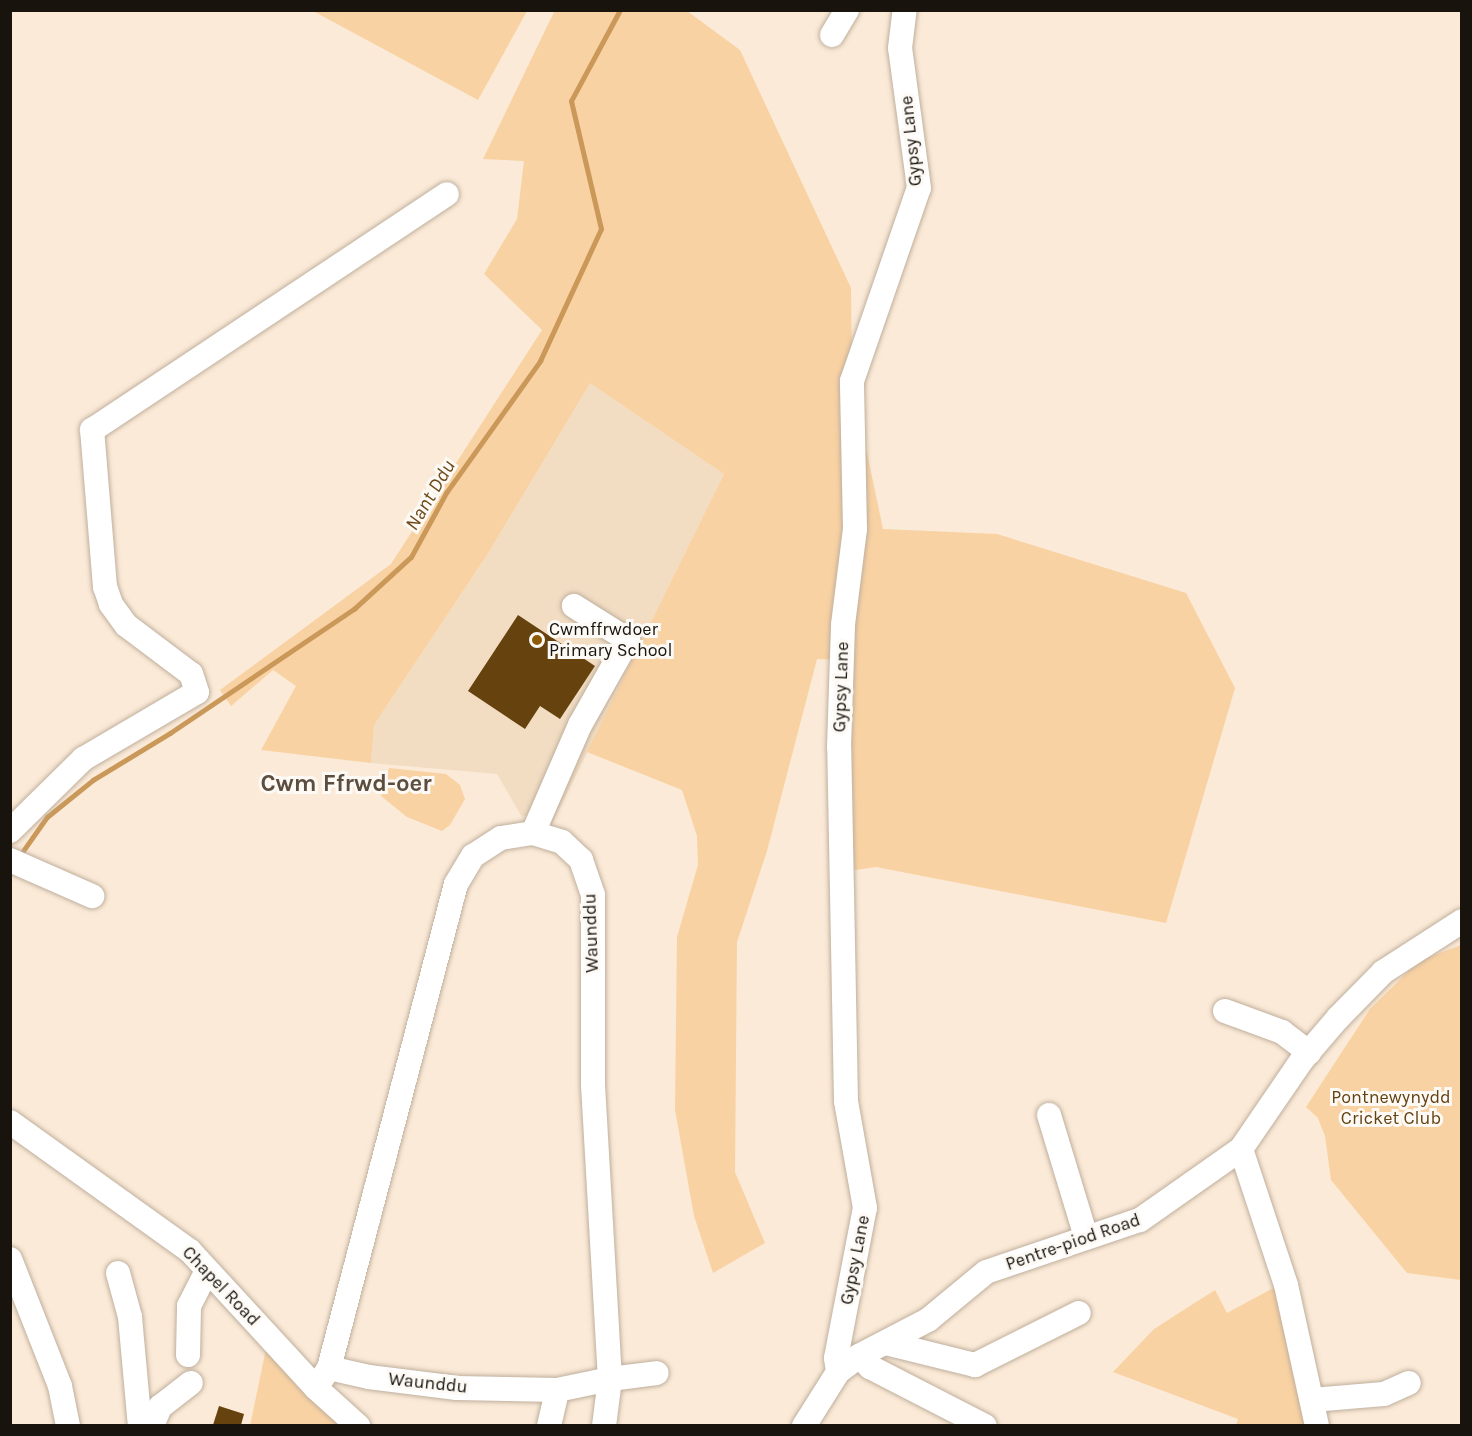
<!DOCTYPE html>
<style>
body{margin:0}
#map{position:relative;width:1472px;height:1436px;overflow:hidden;background:#fbead7;font-family:Karla,sans-serif}
div>[style]{position:absolute}
.built>*{inset:0;background:#f2ddc3}
.green>*{inset:0;background:#f9d2a3}
.stream>*{height:4.5px;margin:-2.25px;padding:0 2.25px;transform-origin:2.25px;border-radius:2.25px;background:#ca9859}
.building>*{inset:0;background:#65420e}
.roads{filter:drop-shadow(0 0 2px #bfaf9d) drop-shadow(0 0 2px #bfaf9d)}
.minor>*{height:24px;margin:-12px;padding:0 12px;transform-origin:12px;border-radius:12px;background:#fff}
.dots>*{width:16px;height:16px;translate:-50% -50%;box-sizing:border-box;border:3px solid #fdfaf6;border-radius:50%}
span{translate:-50% -50%;white-space:nowrap;text-align:center;line-height:1.15;-webkit-text-stroke:6px #fdfaf6;paint-order:stroke}
.street-label{font-size:18px;color:#18130c}
.poi-label{font-size:18px;color:#18130c}
.left{translate:0 -50%;text-align:left}
.park-label{font-size:18px;color:#644211}
.water-label{font-size:20px;color:#6d4a1a;font-style:italic}
.district-label{font-size:24px;color:#5c4e3e;font-weight:700}
.frame{position:absolute;inset:0;border:12px solid #18130c;pointer-events:none}
</style>
<div id="map">
<div class="built">
<i style="clip-path:polygon(590px 382px,724px 474px,552px 824px,530px 815px,522px 817px,497px 774px,371px 763px,374px 725px,487px 555px)"></i>
</div>
<div class="green">
<i style="clip-path:polygon(555px 10px,687px 11px,740px 50px,851px 288px,852px 381px,883px 529px,997px 534px,1186px 593px,1235px 688px,1166px 923px,876px 867px,842px 872px,842px 660px,817px 659px,767px 851px,737px 942px,735px 1172px,765px 1243px,713px 1273px,694px 1216px,675px 1110px,677px 937px,698px 865px,697px 836px,682px 790px,587px 752px,724px 474px,590px 383px,487px 555px,374px 725px,371px 763px,261px 750px,296px 686px,273px 670px,231px 706px,220px 690px,391px 564px,542px 330px,484px 274px,517px 219px,524px 161px,483px 159px)"></i>
<i style="clip-path:polygon(313px 11px,527px 11px,478px 100px)"></i>
<i style="clip-path:polygon(389px 768px,446px 774px,460px 785px,465px 799px,450px 825px,442px 831px,407px 817px,381px 796px)"></i>
<i style="clip-path:polygon(1461px 945px,1461px 1280px,1407px 1273px,1331px 1180px,1325px 1136px,1318px 1118px,1306px 1107px,1370px 1009px,1419px 961px)"></i>
<i style="clip-path:polygon(1281px 1284px,1310px 1425px,1236px 1425px,1238px 1419px,1113px 1372px,1154px 1329px,1215px 1290px,1227px 1313px)"></i>
<i style="clip-path:polygon(267px 1344px,350px 1426px,250px 1426px)"></i>
</div>
<div class="stream">
<i style="left:23px;top:851px;width:42px;rotate:-54.8deg"></i>
<i style="left:47px;top:817px;width:59px;rotate:-38.8deg"></i>
<i style="left:93px;top:780px;width:90px;rotate:-31.4deg"></i>
<i style="left:170px;top:733px;width:222px;rotate:-34deg"></i>
<i style="left:354px;top:609px;width:77px;rotate:-42.4deg"></i>
<i style="left:411px;top:557px;width:73px;rotate:-61.3deg"></i>
<i style="left:446px;top:493px;width:162px;rotate:-54.5deg"></i>
<i style="left:540px;top:361px;width:145px;rotate:-65.2deg"></i>
<i style="left:601px;top:229px;width:131px;rotate:-103.2deg"></i>
<i style="left:571px;top:101px;width:103px;rotate:-61.7deg"></i>
</div>
<div class="building">
<i style="clip-path:polygon(518px 615px,595px 666px,560px 719px,540px 706px,525px 729px,468px 691px)"></i>
<i style="clip-path:polygon(219px 1406px,244px 1414px,241px 1425px,213px 1425px)"></i>
</div>
<div class="roads">
<div class="minor">
<i style="left:832px;top:35px;width:29px;rotate:-59deg"></i>
<i style="left:10px;top:831px;width:103px;rotate:-44.6deg"></i>
<i style="left:83px;top:759px;width:132px;rotate:-30.4deg"></i>
<i style="left:197px;top:692px;width:19px;rotate:-108deg"></i>
<i style="left:191px;top:674px;width:81px;rotate:-143deg"></i>
<i style="left:126px;top:625px;width:26px;rotate:-126deg"></i>
<i style="left:111px;top:604px;width:18px;rotate:-109deg"></i>
<i style="left:105px;top:587px;width:158px;rotate:-94.7deg"></i>
<i style="left:92px;top:430px;width:426px;rotate:-33.6deg"></i>
<i style="left:533px;top:833px;width:118px;rotate:-66.5deg"></i>
<i style="left:580px;top:725px;width:98px;rotate:-60.5deg"></i>
<i style="left:628px;top:640px;width:64px;rotate:-147.8deg"></i>
<i style="left:10px;top:860px;width:90px;rotate:23.7deg"></i>
<i style="left:1225px;top:1011px;width:61px;rotate:20.2deg"></i>
<i style="left:1282px;top:1032px;width:34px;rotate:37deg"></i>
<i style="left:1049px;top:1115px;width:127px;rotate:73.1deg"></i>
<i style="left:10px;top:1122px;width:221px;rotate:35.6deg"></i>
<i style="left:190px;top:1251px;width:186px;rotate:47.4deg"></i>
<i style="left:316px;top:1388px;width:57px;rotate:42.1deg"></i>
<i style="left:1241px;top:1149px;width:143px;rotate:71.7deg"></i>
<i style="left:1286px;top:1285px;width:144px;rotate:77.6deg"></i>
<i style="left:10px;top:1259px;width:136px;rotate:68.5deg"></i>
<i style="left:60px;top:1386px;width:41px;rotate:78.7deg"></i>
<i style="left:118px;top:1273px;width:46px;rotate:74.7deg"></i>
<i style="left:130px;top:1317px;width:109px;rotate:84.8deg"></i>
<i style="left:886px;top:1343px;width:92px;rotate:13.9deg"></i>
<i style="left:975px;top:1365px;width:116px;rotate:-26.6deg"></i>
<i style="left:188px;top:1355px;width:49px;rotate:-88.8deg"></i>
<i style="left:189px;top:1306px;width:39px;rotate:-63deg"></i>
<i style="left:859px;top:1356px;width:16px;rotate:45deg"></i>
<i style="left:870px;top:1367px;width:129px;rotate:27.2deg"></i>
<i style="left:838px;top:1372px;width:14px;rotate:-98deg"></i>
<i style="left:836px;top:1358px;width:153px;rotate:-79.1deg"></i>
<i style="left:865px;top:1208px;width:109px;rotate:-100.1deg"></i>
<i style="left:846px;top:1101px;width:354px;rotate:-91.1deg"></i>
<i style="left:839px;top:747px;width:122px;rotate:-88.1deg"></i>
<i style="left:843px;top:625px;width:97px;rotate:-82.9deg"></i>
<i style="left:855px;top:529px;width:148px;rotate:-91.2deg"></i>
<i style="left:852px;top:381px;width:204px;rotate:-70.9deg"></i>
<i style="left:919px;top:188px;width:141px;rotate:-97.7deg"></i>
<i style="left:900px;top:48px;width:38px;rotate:-83deg"></i>
<i style="left:316px;top:1388px;width:24px;rotate:-57deg"></i>
<i style="left:329px;top:1368px;width:500px;rotate:-75.3deg"></i>
<i style="left:456px;top:884px;width:33px;rotate:-59deg"></i>
<i style="left:473px;top:856px;width:33px;rotate:-33deg"></i>
<i style="left:501px;top:838px;width:32px;rotate:-9deg"></i>
<i style="left:533px;top:833px;width:30px;rotate:17deg"></i>
<i style="left:562px;top:842px;width:26px;rotate:43deg"></i>
<i style="left:581px;top:860px;width:37px;rotate:71deg"></i>
<i style="left:593px;top:895px;width:190px;rotate:90deg"></i>
<i style="left:593px;top:1085px;width:294px;rotate:86.7deg"></i>
<i style="left:610px;top:1379px;width:54px;rotate:168.3deg"></i>
<i style="left:557px;top:1390px;width:100px;rotate:-178.9deg"></i>
<i style="left:457px;top:1388px;width:89px;rotate:-172.9deg"></i>
<i style="left:369px;top:1377px;width:41px;rotate:-167.3deg"></i>
<i style="left:1312px;top:1400px;width:72px;rotate:-4.8deg"></i>
<i style="left:1384px;top:1394px;width:27px;rotate:-24deg"></i>
<i style="left:152px;top:1426px;width:21px;rotate:-67deg"></i>
<i style="left:160px;top:1407px;width:39px;rotate:-38deg"></i>
<i style="left:549px;top:1426px;width:37px;rotate:-77deg"></i>
<i style="left:604px;top:1426px;width:47px;rotate:-82.7deg"></i>
<i style="left:610px;top:1379px;width:47px;rotate:-7.3deg"></i>
<i style="left:804px;top:1426px;width:64px;rotate:-57.8deg"></i>
<i style="left:838px;top:1372px;width:26px;rotate:-37deg"></i>
<i style="left:859px;top:1356px;width:78px;rotate:-27.6deg"></i>
<i style="left:928px;top:1320px;width:75px;rotate:-39.6deg"></i>
<i style="left:986px;top:1272px;width:163px;rotate:-18.7deg"></i>
<i style="left:1140px;top:1220px;width:123px;rotate:-35.1deg"></i>
<i style="left:1241px;top:1149px;width:108px;rotate:-55.6deg"></i>
<i style="left:1302px;top:1060px;width:55px;rotate:-49.4deg"></i>
<i style="left:1338px;top:1018px;width:64px;rotate:-45.6deg"></i>
<i style="left:1383px;top:972px;width:94px;rotate:-32.8deg"></i>
</div>
</div>
<div class="dots">
<i style="left:537px;top:640px;background:#8d5b06"></i>
</div>
<div class="street-label">
<span style="left:911px;top:141px;rotate:-96deg">Gypsy Lane</span>
<span style="left:841px;top:687px;rotate:-88deg">Gypsy Lane</span>
<span style="left:591px;top:933px;rotate:-92deg">Waunddu</span>
<span style="left:1073px;top:1242px;rotate:-19deg">Pentre-piod Road</span>
<span style="left:855px;top:1260px;rotate:-79deg">Gypsy Lane</span>
<span style="left:221px;top:1286px;rotate:46deg">Chapel Road</span>
<span style="left:428px;top:1383px;rotate:6deg">Waunddu</span>
</div>
<div class="poi-label">
<span class="left" style="left:549px;top:640px">Cwmffrwdoer<br>Primary School</span>
</div>
<div class="park-label">
<span style="left:1391px;top:1108px">Pontnewynydd<br>Cricket Club</span>
</div>
<div class="water-label">
<span style="left:430px;top:495px;rotate:-59deg">Nant Ddu</span>
</div>
<div class="district-label">
<span style="left:346px;top:784px">Cwm Ffrwd-oer</span>
</div>
<div class="frame"></div>
</div>
